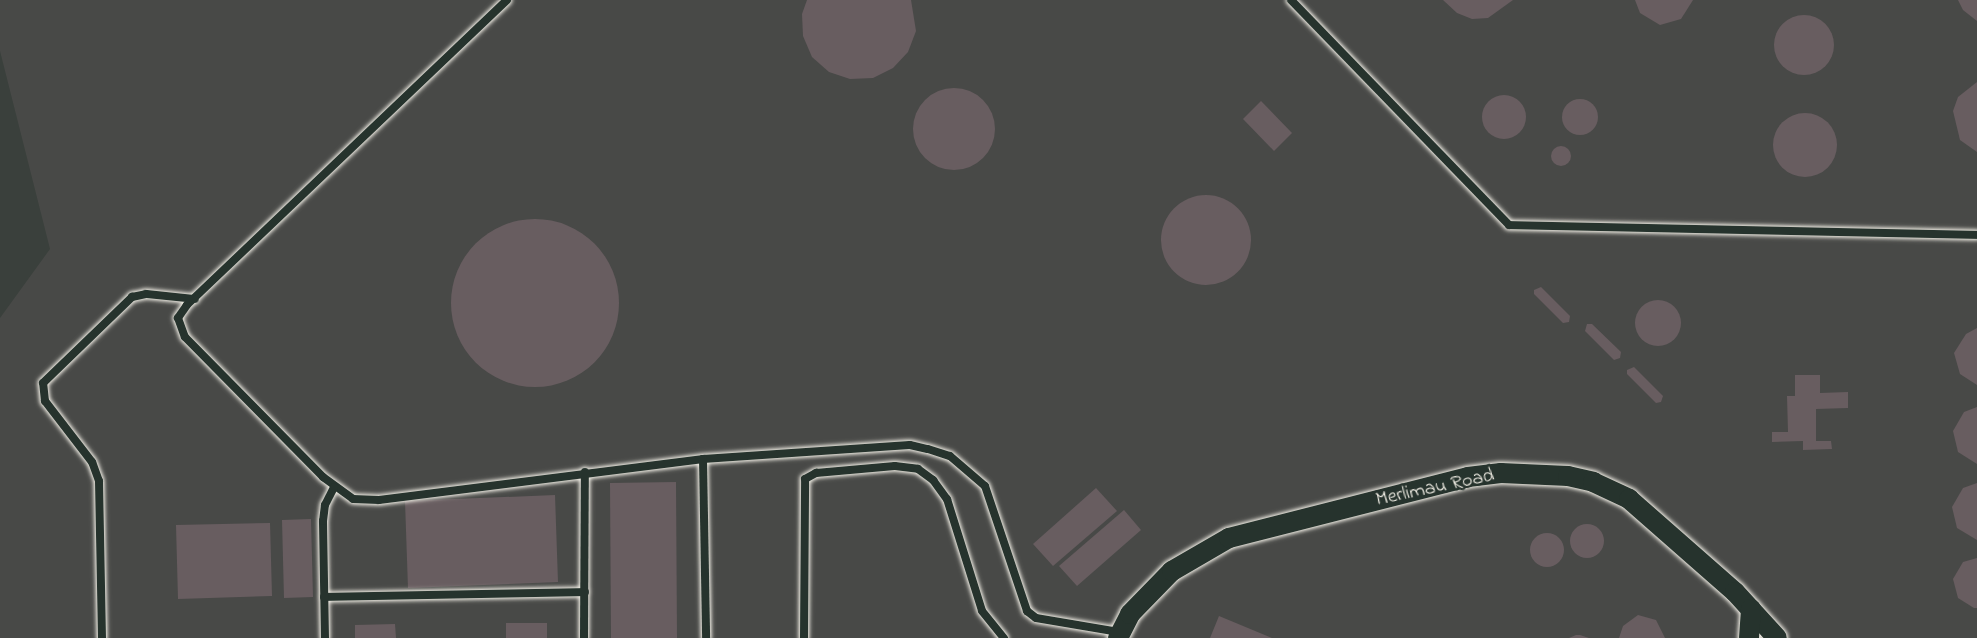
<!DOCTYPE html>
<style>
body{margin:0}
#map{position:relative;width:1977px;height:638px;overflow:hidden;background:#3a403c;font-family:"Indie Flower",sans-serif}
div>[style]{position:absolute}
.built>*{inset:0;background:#484947}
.building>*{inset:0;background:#685d60}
.round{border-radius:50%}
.roads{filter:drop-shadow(0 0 2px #f4f1e8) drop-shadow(0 0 2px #f4f1e8)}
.service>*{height:8px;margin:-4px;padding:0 4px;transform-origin:4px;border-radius:4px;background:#26332d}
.tertiary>*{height:20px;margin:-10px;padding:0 10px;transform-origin:10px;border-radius:10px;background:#26332d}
span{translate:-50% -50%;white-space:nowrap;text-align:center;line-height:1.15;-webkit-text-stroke:4.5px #26332d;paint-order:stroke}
.street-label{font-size:20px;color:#f4f1e8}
</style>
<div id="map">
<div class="built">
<i style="clip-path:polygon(0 0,1977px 0,1977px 638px,0 638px,0 318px,50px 249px,0 51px)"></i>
</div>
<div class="building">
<i style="clip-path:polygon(807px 0,911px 0,916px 31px,908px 52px,893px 68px,873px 78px,850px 79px,829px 72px,812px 57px,803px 36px,802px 14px)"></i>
<i style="clip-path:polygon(1443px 0,1513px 0,1488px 18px,1472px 19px,1457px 13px)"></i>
<i style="clip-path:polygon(1635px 0,1693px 0,1681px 19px,1660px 25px,1640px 13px)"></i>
<i style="clip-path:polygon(1958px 0,1977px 0,1977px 21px,1963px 10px)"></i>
<i class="round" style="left:1774px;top:15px;width:60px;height:60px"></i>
<i style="clip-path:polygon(1977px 82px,1977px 152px,1960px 140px,1953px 111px,1958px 97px)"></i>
<i class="round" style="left:913px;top:88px;width:82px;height:82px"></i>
<i class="round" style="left:1482px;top:95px;width:44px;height:44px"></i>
<i class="round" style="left:1562px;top:99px;width:36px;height:36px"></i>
<i style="clip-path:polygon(1261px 101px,1292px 133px,1274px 151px,1243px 119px)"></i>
<i class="round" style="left:1773px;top:113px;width:64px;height:64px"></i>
<i class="round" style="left:1551px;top:146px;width:20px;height:20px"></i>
<i class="round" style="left:1161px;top:195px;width:90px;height:90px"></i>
<i class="round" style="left:451px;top:219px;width:168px;height:168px"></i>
<i style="clip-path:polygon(1541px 287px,1570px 316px,1569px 322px,1563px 323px,1534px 294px,1534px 290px)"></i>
<i class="round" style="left:1635px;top:300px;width:46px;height:46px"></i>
<i style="clip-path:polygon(1587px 324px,1592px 324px,1621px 352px,1620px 358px,1614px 360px,1585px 331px)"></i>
<i style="clip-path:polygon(1977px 328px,1977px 385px,1960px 374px,1954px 353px,1966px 334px)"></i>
<i style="clip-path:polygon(1634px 367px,1663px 396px,1661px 402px,1656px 403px,1627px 374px,1627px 370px)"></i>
<i style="clip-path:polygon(1795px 375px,1820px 375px,1820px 393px,1848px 392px,1848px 408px,1816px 409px,1816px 441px,1831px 441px,1832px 449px,1803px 450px,1803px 441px,1772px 442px,1772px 432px,1788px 432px,1787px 396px,1795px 396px)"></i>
<i style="clip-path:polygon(1977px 407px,1977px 464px,1958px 452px,1953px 431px,1964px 412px)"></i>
<i style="clip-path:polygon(676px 482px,677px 638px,611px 638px,610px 483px)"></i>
<i style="clip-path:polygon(1977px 483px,1977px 540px,1957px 528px,1952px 507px,1963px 488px)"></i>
<i style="clip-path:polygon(1096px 488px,1117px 511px,1053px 566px,1033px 544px)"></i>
<i style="clip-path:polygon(555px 495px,558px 582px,408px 588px,405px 501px)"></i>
<i style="clip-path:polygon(1124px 510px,1141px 530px,1077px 586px,1059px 566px)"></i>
<i style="clip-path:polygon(311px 519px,313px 597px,284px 598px,282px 520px)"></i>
<i style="clip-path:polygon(270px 523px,272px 596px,178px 599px,176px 525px)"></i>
<i class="round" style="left:1570px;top:524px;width:34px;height:34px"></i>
<i class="round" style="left:1530px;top:533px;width:34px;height:34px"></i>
<i style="clip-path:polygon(1977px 558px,1977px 608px,1974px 608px,1958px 598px,1953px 579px,1963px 562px)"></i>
<i style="clip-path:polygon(1638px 615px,1656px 620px,1665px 638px,1619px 638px,1623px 626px)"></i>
<i style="clip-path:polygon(1219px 616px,1272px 638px,1210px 638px)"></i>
<i style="clip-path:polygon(506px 623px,547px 623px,547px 638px,506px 638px)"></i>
<i style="clip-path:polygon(395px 624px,396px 638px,355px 638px,355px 625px)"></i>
<i style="clip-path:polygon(1576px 635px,1580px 635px,1589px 638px,1569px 638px)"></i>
</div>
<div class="roads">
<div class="service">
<i style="left:507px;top:0;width:442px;rotate:136.4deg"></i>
<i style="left:187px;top:305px;width:16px;rotate:125deg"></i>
<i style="left:178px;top:318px;width:20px;rotate:70deg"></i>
<i style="left:185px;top:337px;width:197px;rotate:45.4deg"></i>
<i style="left:323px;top:477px;width:37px;rotate:36deg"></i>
<i style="left:353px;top:499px;width:26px;rotate:2deg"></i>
<i style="left:379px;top:500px;width:327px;rotate:-7.2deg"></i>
<i style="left:703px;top:459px;width:207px;rotate:-3.9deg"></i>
<i style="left:910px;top:445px;width:18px;rotate:13deg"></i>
<i style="left:928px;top:449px;width:23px;rotate:18deg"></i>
<i style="left:950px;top:456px;width:46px;rotate:40.6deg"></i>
<i style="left:985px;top:486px;width:132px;rotate:71.4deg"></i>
<i style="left:1027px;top:611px;width:11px;rotate:38deg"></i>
<i style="left:1036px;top:618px;width:84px;rotate:9.6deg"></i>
<i style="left:1291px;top:0;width:313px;rotate:45.9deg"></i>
<i style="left:1509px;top:225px;width:468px;rotate:1.2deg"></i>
<i style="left:703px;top:459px;width:179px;rotate:89deg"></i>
<i style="left:324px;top:597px;width:261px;rotate:-1.1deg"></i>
<i style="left:102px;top:638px;width:157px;rotate:-91.1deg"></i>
<i style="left:99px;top:481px;width:20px;rotate:-110deg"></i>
<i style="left:92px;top:462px;width:77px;rotate:-127.6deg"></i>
<i style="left:45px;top:401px;width:18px;rotate:-96deg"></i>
<i style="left:43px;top:383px;width:124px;rotate:-44deg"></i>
<i style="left:132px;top:297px;width:14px;rotate:-12deg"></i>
<i style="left:146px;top:294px;width:49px;rotate:5.8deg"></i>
<i style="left:325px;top:638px;width:117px;rotate:-91deg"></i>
<i style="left:323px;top:521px;width:16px;rotate:-83deg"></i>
<i style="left:325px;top:505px;width:20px;rotate:-63deg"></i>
<i style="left:584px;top:638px;width:166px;rotate:-89.7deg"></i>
<i style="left:804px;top:638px;width:159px;rotate:-89.6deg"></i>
<i style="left:805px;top:479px;width:13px;rotate:-29deg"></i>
<i style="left:816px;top:473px;width:79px;rotate:-5.1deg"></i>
<i style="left:895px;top:466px;width:23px;rotate:7deg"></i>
<i style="left:918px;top:469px;width:19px;rotate:36deg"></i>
<i style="left:933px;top:480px;width:24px;rotate:54deg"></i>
<i style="left:947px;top:499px;width:117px;rotate:72.6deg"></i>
<i style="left:982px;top:611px;width:35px;rotate:51deg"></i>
</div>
<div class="tertiary">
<i style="left:1118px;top:638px;width:27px;rotate:-63deg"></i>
<i style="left:1130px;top:614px;width:60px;rotate:-45.7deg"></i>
<i style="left:1172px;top:571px;width:66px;rotate:-30.1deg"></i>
<i style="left:1229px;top:538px;width:247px;rotate:-14.3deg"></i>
<i style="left:1468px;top:477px;width:33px;rotate:-7deg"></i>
<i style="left:1501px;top:473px;width:67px;rotate:2.6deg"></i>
<i style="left:1568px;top:476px;width:26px;rotate:13deg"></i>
<i style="left:1593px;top:482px;width:40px;rotate:25deg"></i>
<i style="left:1629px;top:499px;width:141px;rotate:41.3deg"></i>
<i style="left:1735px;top:592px;width:62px;rotate:47.6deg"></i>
<i style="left:1749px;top:638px;width:29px;rotate:-86deg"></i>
</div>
</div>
<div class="street-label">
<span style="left:1435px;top:488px;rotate:-12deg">Merlimau Road</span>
</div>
</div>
